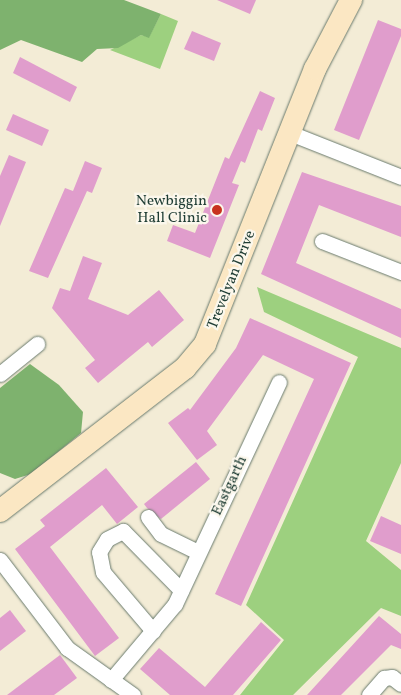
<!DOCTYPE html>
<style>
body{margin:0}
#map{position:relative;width:401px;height:695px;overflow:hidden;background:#f3ecd6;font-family:Vollkorn,serif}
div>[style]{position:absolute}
.green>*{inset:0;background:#9dd07f}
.forest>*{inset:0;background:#7eb26e}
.building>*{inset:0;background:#e09dcc}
.roads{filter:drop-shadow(0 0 1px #697a6d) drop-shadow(0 0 1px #697a6d)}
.street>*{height:15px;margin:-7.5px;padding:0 7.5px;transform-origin:7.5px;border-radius:7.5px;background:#fff}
.secondary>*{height:22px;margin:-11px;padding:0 11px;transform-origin:11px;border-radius:11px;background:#fbe7c3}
.dots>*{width:14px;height:14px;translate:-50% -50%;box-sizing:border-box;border:2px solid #fbf7ec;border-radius:50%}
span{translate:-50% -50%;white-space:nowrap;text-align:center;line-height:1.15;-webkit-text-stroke:4.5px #fbf7ec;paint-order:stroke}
.poi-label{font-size:15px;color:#1f3d34}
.right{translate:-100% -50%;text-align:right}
.street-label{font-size:15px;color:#1f3d34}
</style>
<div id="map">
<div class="green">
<i style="clip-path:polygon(161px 14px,178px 21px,160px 69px,110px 50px,141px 35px,149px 37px)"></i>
<i style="clip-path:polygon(257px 287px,401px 348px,401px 463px,366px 541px,401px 570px,401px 616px,381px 608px,293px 695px,240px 695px,284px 640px,246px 605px,358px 357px,264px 312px)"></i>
</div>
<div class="forest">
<i style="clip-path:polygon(0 0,124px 0,161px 14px,149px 38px,141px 35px,118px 48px,97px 49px,82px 62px,21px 40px,0 50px)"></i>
<i style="clip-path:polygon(30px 364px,59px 385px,83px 412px,81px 433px,31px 474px,15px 479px,0 473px,0 388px)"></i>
</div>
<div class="building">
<i style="clip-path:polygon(217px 0,256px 0,250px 14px)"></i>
<i style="clip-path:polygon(378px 20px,401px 29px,401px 36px,359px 140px,334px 130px)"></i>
<i style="clip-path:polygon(192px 31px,221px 43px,214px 61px,184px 49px)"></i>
<i style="clip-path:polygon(20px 57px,77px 87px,70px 102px,13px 73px)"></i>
<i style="clip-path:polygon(260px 91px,275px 98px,262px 131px,258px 129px,245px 163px,241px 161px,232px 183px,239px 185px,210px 258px,167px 241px,173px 225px,195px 233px,225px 157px,229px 159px)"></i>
<i style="clip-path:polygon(13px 114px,49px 130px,42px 146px,6px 130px)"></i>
<i style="clip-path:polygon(9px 155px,26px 162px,0 226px,0 176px)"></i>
<i style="clip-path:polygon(85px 161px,102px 168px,92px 193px,87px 191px,48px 278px,29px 271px,65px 188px,73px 191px)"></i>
<i style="clip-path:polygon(302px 172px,401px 206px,401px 237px,319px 205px,296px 263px,401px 309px,401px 338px,261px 274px)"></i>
<i style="clip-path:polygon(83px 256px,102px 263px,88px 299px,128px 315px,159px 290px,184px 320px,152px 347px,148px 342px,98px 383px,85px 368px,95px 360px,52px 308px,60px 288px,70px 291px)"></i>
<i style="clip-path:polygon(250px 318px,351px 363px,241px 606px,215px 594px,314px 379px,263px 355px,207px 431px,217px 445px,197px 460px,168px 423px,188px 408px,190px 410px,236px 348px)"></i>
<i style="clip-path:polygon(196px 462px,210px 479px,161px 519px,147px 508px,144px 504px)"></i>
<i style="clip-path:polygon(106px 468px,138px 507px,117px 524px,102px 505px,50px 547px,119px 638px,95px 656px,15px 549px,45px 526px,40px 520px)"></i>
<i style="clip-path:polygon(381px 516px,401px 525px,401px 554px,370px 541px)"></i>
<i style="clip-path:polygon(10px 610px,26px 631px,0 651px,0 618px)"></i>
<i style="clip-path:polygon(379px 616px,401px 634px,401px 649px,391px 645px,341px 695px,307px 695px)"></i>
<i style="clip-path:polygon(261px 622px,281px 640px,233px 695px,170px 695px,140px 669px,159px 648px,205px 687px)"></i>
<i style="clip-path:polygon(60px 655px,77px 678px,54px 695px,7px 695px)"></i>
</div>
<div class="roads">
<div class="street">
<i style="left:290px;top:133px;width:119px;rotate:21.6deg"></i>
<i style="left:322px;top:241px;width:85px;rotate:21.4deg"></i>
<i style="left:0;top:374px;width:48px;rotate:-39deg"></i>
<i style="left:148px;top:517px;width:21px;rotate:53deg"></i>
<i style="left:161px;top:534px;width:41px;rotate:25.9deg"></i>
<i style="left:0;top:560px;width:111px;rotate:52.7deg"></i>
<i style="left:67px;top:648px;width:81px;rotate:35.5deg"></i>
<i style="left:153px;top:631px;width:77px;rotate:-130.3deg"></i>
<i style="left:103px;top:572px;width:20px;rotate:-101deg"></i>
<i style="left:99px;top:552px;width:15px;rotate:-58deg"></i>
<i style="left:107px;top:539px;width:18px;rotate:-27deg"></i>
<i style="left:123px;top:531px;width:83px;rotate:45.5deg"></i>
<i style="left:111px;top:680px;width:99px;rotate:-49.9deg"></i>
<i style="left:175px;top:604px;width:245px;rotate:-64.9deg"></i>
<i style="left:369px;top:695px;width:23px;rotate:-49deg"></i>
<i style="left:384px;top:678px;width:8px;rotate:-7deg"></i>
<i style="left:392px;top:677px;width:11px;rotate:38deg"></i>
</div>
<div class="secondary">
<i style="left:0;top:511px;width:234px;rotate:-37.7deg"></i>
<i style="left:185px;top:368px;width:31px;rotate:-50deg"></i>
<i style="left:205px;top:344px;width:296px;rotate:-68.2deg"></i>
<i style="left:315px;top:69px;width:78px;rotate:-62.4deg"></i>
</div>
</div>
<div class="dots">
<i style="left:217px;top:210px;background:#c8321e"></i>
</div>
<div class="poi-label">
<span class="right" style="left:207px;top:210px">Newbiggin<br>Hall Clinic</span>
</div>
<div class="street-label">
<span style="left:232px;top:280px;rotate:-68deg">Trevelyan Drive</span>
<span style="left:230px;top:486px;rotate:-65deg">Eastgarth</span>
</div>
</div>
